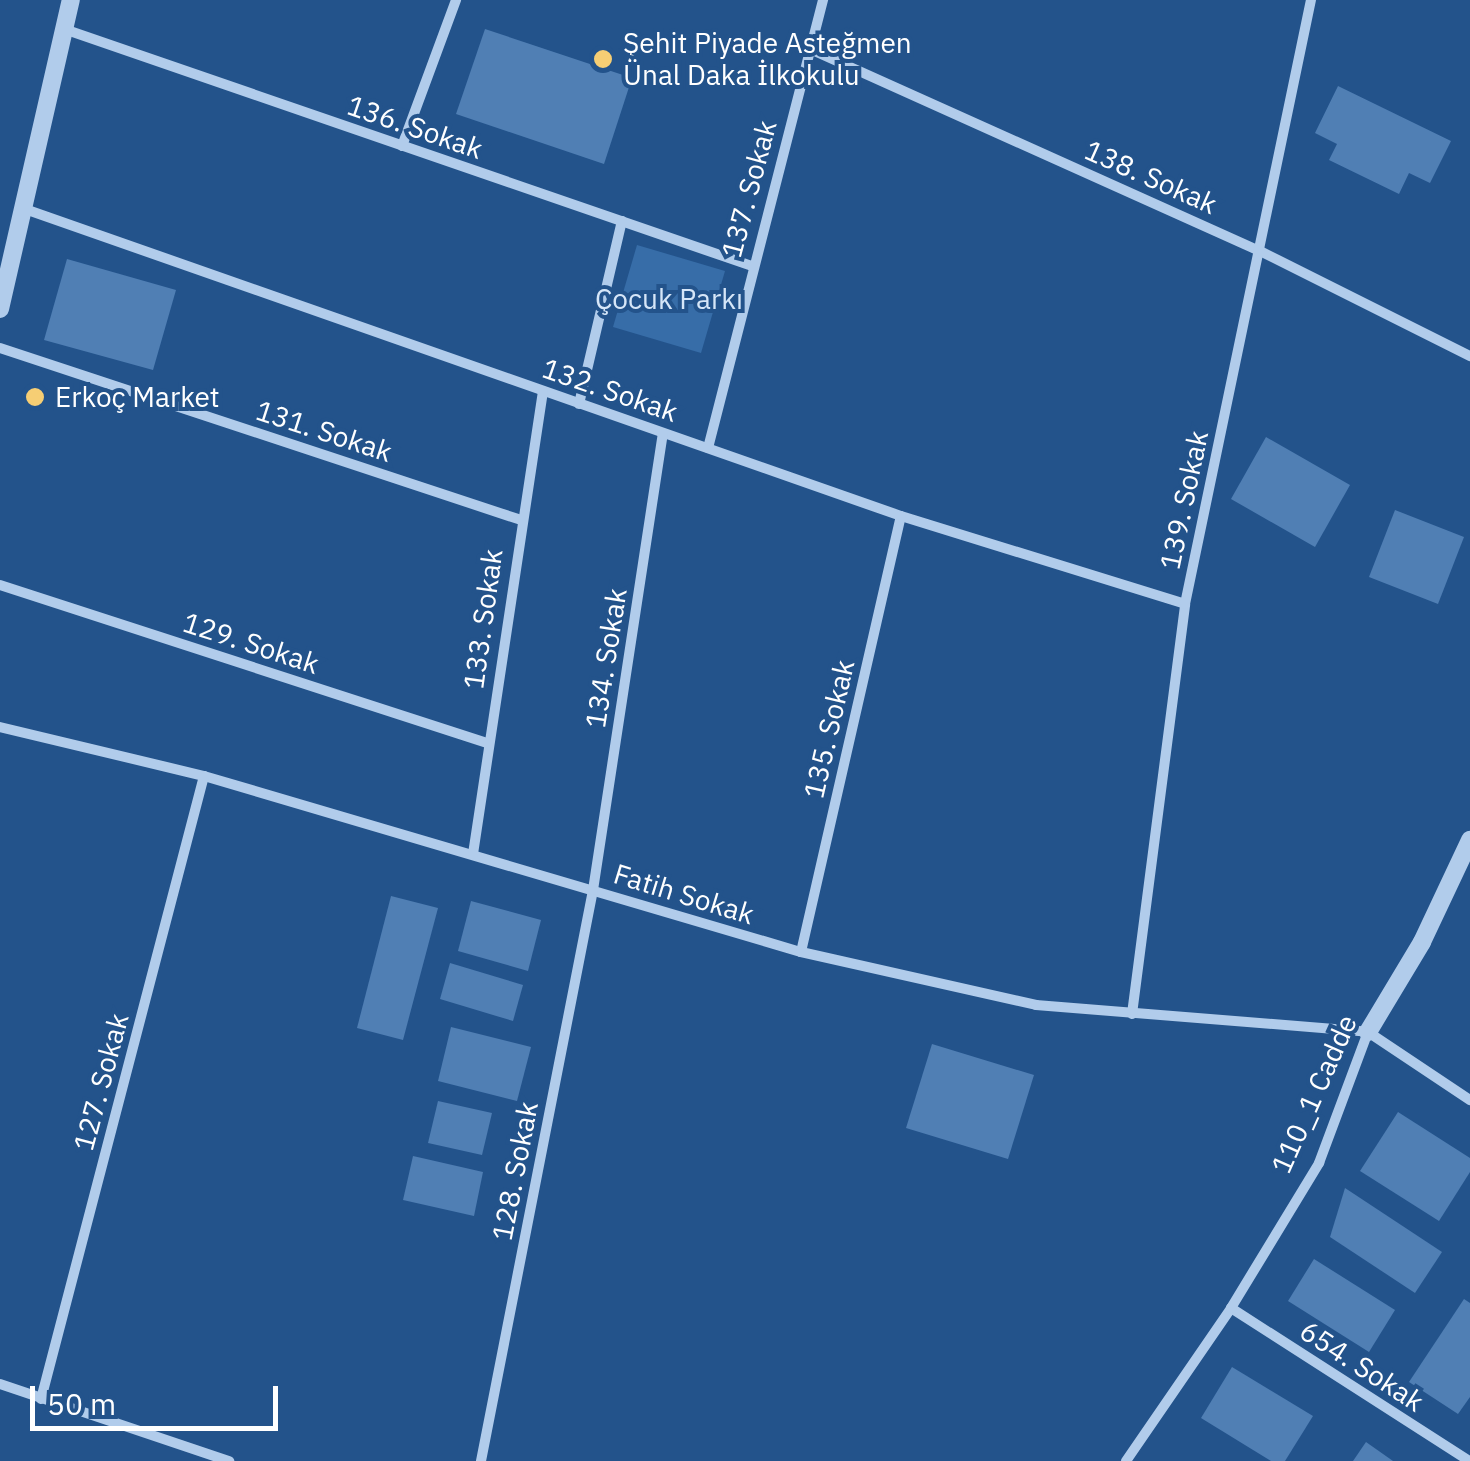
<!DOCTYPE html>
<meta charset="utf-8">
<style>
body{margin:0}
#map{position:relative;width:1470px;height:1461px;overflow:hidden;background:#23538b;font-family:"IBM Plex Sans",sans-serif}
div>[style]{position:absolute}
.green>*{inset:0;background:#376da8}
.building>*{inset:0;background:#507fb4}
.minor>*{height:10px;margin:-5px;padding:0 5px;transform-origin:5px;border-radius:5px;background:#b1cceb}
.tertiary>*{height:18px;margin:-9px;padding:0 9px;transform-origin:9px;border-radius:9px;background:#b1cceb}
.dots>*{width:28px;height:28px;translate:-50% -50%;box-sizing:border-box;border:5px solid #23538b;border-radius:50%}
span{translate:-50% -50%;white-space:nowrap;text-align:center;line-height:1.15;-webkit-text-stroke:8px #23538b;paint-order:stroke}
.poi-label{font-size:28px;color:#fff}
.left{translate:0 -50%;text-align:left}
.street-label{font-size:28px;color:#fff}
.park-label{font-size:28px;color:#d6e6f8}
.scale{position:absolute;left:30px;top:1386px;width:248px;height:45px;box-sizing:border-box;border:5px solid #fff;border-top:0;padding-left:12px;font-size:30px;line-height:35px;white-space:nowrap;color:#fff;-webkit-text-stroke:8px #23538b;paint-order:stroke}
</style>
<div id="map">
<div class="green">
<i style="clip-path:polygon(637px 245px,725px 271px,701px 353px,613px 327px)"></i>
</div>
<div class="building">
<i style="clip-path:polygon(485px 29px,632px 78px,604px 164px,456px 114px)"></i>
<i style="clip-path:polygon(1338px 86px,1451px 141px,1430px 183px,1409px 173px,1399px 194px,1329px 160px,1337px 144px,1315px 133px)"></i>
<i style="clip-path:polygon(67px 259px,176px 290px,153px 370px,44px 340px)"></i>
<i style="clip-path:polygon(1266px 437px,1350px 485px,1315px 547px,1231px 499px)"></i>
<i style="clip-path:polygon(1395px 510px,1464px 537px,1438px 604px,1369px 577px)"></i>
<i style="clip-path:polygon(391px 896px,438px 908px,403px 1040px,357px 1028px)"></i>
<i style="clip-path:polygon(471px 901px,541px 920px,528px 971px,458px 951px)"></i>
<i style="clip-path:polygon(450px 963px,523px 985px,513px 1021px,440px 999px)"></i>
<i style="clip-path:polygon(451px 1027px,531px 1047px,517px 1101px,438px 1081px)"></i>
<i style="clip-path:polygon(932px 1044px,1034px 1075px,1008px 1159px,906px 1128px)"></i>
<i style="clip-path:polygon(438px 1101px,492px 1113px,482px 1155px,428px 1143px)"></i>
<i style="clip-path:polygon(1398px 1112px,1470px 1158px,1470px 1172px,1439px 1221px,1360px 1171px)"></i>
<i style="clip-path:polygon(413px 1156px,483px 1172px,474px 1216px,403px 1200px)"></i>
<i style="clip-path:polygon(1345px 1188px,1442px 1252px,1415px 1293px,1330px 1237px)"></i>
<i style="clip-path:polygon(1314px 1259px,1395px 1310px,1369px 1352px,1288px 1301px)"></i>
<i style="clip-path:polygon(1464px 1299px,1470px 1303px,1470px 1397px,1458px 1414px,1409px 1382px)"></i>
<i style="clip-path:polygon(1232px 1367px,1313px 1416px,1285px 1461px,1271px 1461px,1201px 1418px)"></i>
<i style="clip-path:polygon(1366px 1442px,1393px 1461px,1353px 1461px)"></i>
</div>
<div class="minor">
<i style="left:64px;top:29px;width:728px;rotate:19.01deg"></i>
<i style="left:810px;top:49px;width:491px;rotate:24.2deg"></i>
<i style="left:1258px;top:250px;width:237px;rotate:26.6deg"></i>
<i style="left:402px;top:146px;width:156px;rotate:-69.7deg"></i>
<i style="left:22px;top:208px;width:931px;rotate:19.31deg"></i>
<i style="left:901px;top:516px;width:297px;rotate:17.2deg"></i>
<i style="left:0;top:348px;width:549px;rotate:18.27deg"></i>
<i style="left:579px;top:404px;width:188px;rotate:-76.8deg"></i>
<i style="left:708px;top:448px;width:463px;rotate:-75.6deg"></i>
<i style="left:0;top:585px;width:512px;rotate:17.97deg"></i>
<i style="left:0;top:727px;width:210px;rotate:13.5deg"></i>
<i style="left:204px;top:776px;width:622px;rotate:16.43deg"></i>
<i style="left:801px;top:952px;width:241px;rotate:12.7deg"></i>
<i style="left:1036px;top:1005px;width:333px;rotate:4.6deg"></i>
<i style="left:1368px;top:1032px;width:123px;rotate:33.7deg"></i>
<i style="left:473px;top:854px;width:468px;rotate:-81.4deg"></i>
<i style="left:801px;top:952px;width:447px;rotate:-77.1deg"></i>
<i style="left:1132px;top:1014px;width:413px;rotate:-82.6deg"></i>
<i style="left:1185px;top:604px;width:617px;rotate:-78.22deg"></i>
<i style="left:1231px;top:1308px;width:283px;rotate:32.7deg"></i>
<i style="left:0;top:1384px;width:242px;rotate:18.6deg"></i>
<i style="left:41px;top:1399px;width:644px;rotate:-75.34deg"></i>
<i style="left:481px;top:1461px;width:582px;rotate:-78.9deg"></i>
<i style="left:593px;top:890px;width:462px;rotate:-81.3deg"></i>
<i style="left:1126px;top:1461px;width:186px;rotate:-55.5deg"></i>
<i style="left:1231px;top:1308px;width:170px;rotate:-58.7deg"></i>
<i style="left:1319px;top:1163px;width:140px;rotate:-69.5deg"></i>
</div>
<div class="tertiary">
<i style="left:0;top:309px;width:317px;rotate:-77.1deg"></i>
<i style="left:1368px;top:1032px;width:105px;rotate:-59deg"></i>
<i style="left:1422px;top:942px;width:113px;rotate:-64.8deg"></i>
</div>
<div class="dots">
<i style="left:603px;top:59px;background:#f6ce74"></i>
<i style="left:35px;top:397px;background:#f6ce74"></i>
</div>
<div class="poi-label">
<span class="left" style="left:623px;top:59px">Şehit Piyade Asteğmen<br>Ünal Daka İlkokulu</span>
<span class="left" style="left:55px;top:397px">Erkoç Market</span>
</div>
<div class="street-label">
<span style="left:415px;top:127px;rotate:19deg">136. Sokak</span>
<span style="left:1151px;top:177px;rotate:24deg">138. Sokak</span>
<span style="left:749px;top:189px;rotate:-75deg">137. Sokak</span>
<span style="left:610px;top:390px;rotate:19deg">132. Sokak</span>
<span style="left:324px;top:431px;rotate:18deg">131. Sokak</span>
<span style="left:1184px;top:500px;rotate:-78deg">139. Sokak</span>
<span style="left:483px;top:619px;rotate:-82deg">133. Sokak</span>
<span style="left:251px;top:643px;rotate:18deg">129. Sokak</span>
<span style="left:606px;top:658px;rotate:-81deg">134. Sokak</span>
<span style="left:829px;top:729px;rotate:-77deg">135. Sokak</span>
<span style="left:684px;top:894px;rotate:17deg">Fatih Sokak</span>
<span style="left:101px;top:1082px;rotate:-75deg">127. Sokak</span>
<span style="left:1314px;top:1094px;rotate:-66deg">110_1 Cadde</span>
<span style="left:515px;top:1171px;rotate:-79deg">128. Sokak</span>
<span style="left:1362px;top:1366px;rotate:33deg">654. Sokak</span>
</div>
<div class="park-label">
<span style="left:669px;top:299px">Çocuk Parkı</span>
</div>
<div class="scale">50 m</div>
</div>
